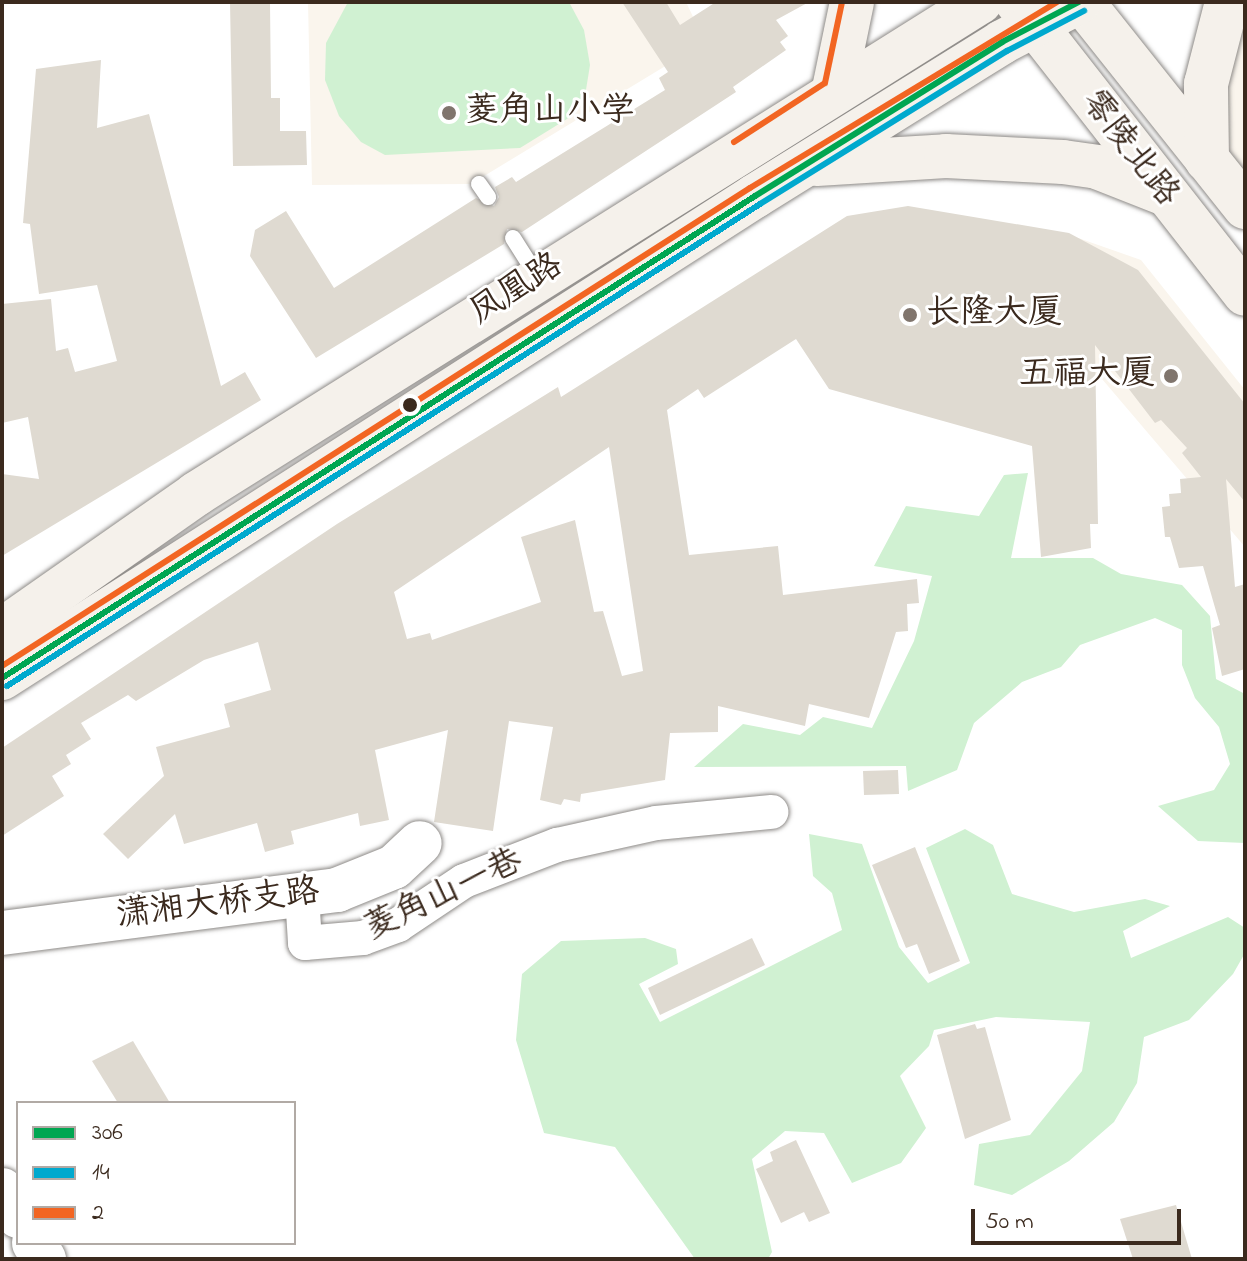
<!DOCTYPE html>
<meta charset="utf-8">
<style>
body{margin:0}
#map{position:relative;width:1247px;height:1261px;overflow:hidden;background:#fff;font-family:"Indie Flower","LXGW WenKai TC",sans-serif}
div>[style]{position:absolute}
.built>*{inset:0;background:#faf5ed}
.green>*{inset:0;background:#d0f1d2}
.building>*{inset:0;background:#dfdad1}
.roads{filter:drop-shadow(0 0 2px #8e8b88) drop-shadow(0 0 2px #8e8b88)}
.lane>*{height:16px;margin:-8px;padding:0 8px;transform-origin:8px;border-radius:8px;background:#fff}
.street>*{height:34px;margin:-17px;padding:0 17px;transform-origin:17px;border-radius:17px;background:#fff}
.secondary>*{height:44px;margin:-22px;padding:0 22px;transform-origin:22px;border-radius:22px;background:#fff}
.primary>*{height:44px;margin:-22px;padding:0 22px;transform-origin:22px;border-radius:22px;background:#f5f1eb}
.bus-1>*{height:6px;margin:-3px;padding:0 3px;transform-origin:3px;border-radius:3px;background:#00a651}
.bus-2>*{height:6px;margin:-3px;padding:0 3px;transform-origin:3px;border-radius:3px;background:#00a9ce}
.bus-3>*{height:6px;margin:-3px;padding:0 3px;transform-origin:3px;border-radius:3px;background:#f26522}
.dots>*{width:22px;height:22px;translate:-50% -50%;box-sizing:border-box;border:4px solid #fff;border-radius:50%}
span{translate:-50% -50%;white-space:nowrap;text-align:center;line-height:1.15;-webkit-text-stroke:6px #fff;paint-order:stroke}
.poi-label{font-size:34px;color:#3b2a1e}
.left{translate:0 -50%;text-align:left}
.right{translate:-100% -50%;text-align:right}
.street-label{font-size:34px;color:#3b2a1e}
.frame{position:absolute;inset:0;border:4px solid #3b2a1e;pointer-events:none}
.legend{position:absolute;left:16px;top:1101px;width:280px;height:144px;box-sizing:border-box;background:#fff;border:2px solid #b1aaa5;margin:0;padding:10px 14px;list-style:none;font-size:24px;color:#3b2a1e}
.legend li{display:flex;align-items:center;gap:16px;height:40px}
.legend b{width:40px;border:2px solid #b1aaa5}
.scale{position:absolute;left:971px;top:1209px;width:210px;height:36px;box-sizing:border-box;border:4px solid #3b2a1e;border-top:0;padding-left:10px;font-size:24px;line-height:28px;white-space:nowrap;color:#3b2a1e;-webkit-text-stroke:6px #fff;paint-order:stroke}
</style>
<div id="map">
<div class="built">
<i style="clip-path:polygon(308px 2px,686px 2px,705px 42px,471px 184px,312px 185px)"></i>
<i style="clip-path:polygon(1245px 17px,1245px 175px,1226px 154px,1216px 89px)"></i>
<i style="clip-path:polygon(1064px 233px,1141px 260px,1245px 390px,1245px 547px,1102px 379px,1028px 356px)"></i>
</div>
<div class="green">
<i style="clip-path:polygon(348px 2px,569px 2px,584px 30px,590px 65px,585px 96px,567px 119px,520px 148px,385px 155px,361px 142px,339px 116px,325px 80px,326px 43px)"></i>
<i style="clip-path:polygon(1028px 473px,1011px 558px,1093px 558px,1121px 574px,1182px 585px,1210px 616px,1216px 679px,1245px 694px,1245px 843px,1198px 841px,1158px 806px,1214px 790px,1230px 764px,1219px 727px,1195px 698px,1182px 665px,1182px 630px,1155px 618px,1080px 645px,1061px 667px,1022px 682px,974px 723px,957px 770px,908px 791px,906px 766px,694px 767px,743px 724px,800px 735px,823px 717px,872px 728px,914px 641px,932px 576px,874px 566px,906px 506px,979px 516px,1004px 475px)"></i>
<i style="clip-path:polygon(965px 829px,993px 845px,1012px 894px,1074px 912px,1145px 899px,1170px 906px,1123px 931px,1131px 958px,1228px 917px,1245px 928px,1245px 953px,1233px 974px,1189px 1020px,1144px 1037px,1137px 1083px,1114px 1122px,1069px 1161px,1012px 1195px,974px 1185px,979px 1144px,1030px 1135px,1082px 1071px,1090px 1022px,996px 1017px,934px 1030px,929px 1046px,900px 1076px,926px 1128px,901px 1163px,852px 1183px,824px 1133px,785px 1131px,752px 1159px,772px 1252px,768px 1259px,695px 1259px,615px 1147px,544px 1133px,516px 1040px,522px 974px,561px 941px,645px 938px,676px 949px,678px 964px,639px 984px,660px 1022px,842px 930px,832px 893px,813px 876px,809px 834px,862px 844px,899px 947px,928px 983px,970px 963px,926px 848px)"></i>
</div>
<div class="building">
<i style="clip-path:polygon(230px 2px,270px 2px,271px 98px,280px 98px,280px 131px,306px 131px,307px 165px,233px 166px)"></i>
<i style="clip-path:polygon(622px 2px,666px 2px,680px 25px,716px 2px,809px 2px,776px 20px,788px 36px,780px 42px,786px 50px,733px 87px,736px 92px,522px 232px,507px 229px,504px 244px,316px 358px,250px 256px,255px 230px,286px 211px,334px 288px,476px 198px,494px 206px,499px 197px,495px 187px,512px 177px,516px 182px,665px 90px,659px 78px,668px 72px)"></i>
<i style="clip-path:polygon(101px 60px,97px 128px,149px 114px,221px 386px,245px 372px,261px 400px,2px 556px,2px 474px,39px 479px,28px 417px,2px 423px,2px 304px,51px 299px,56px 351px,68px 348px,75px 372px,117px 361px,97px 285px,39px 294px,30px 224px,23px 223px,36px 69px)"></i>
<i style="clip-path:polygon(evenodd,908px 206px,1069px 233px,1138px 270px,1245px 404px,1245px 502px,1226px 479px,1235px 587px,1245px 584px,1245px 669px,1222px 676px,1212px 628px,1220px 625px,1203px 566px,1179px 568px,1170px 537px,1165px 537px,1162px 507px,1170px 506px,1169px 494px,1181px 493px,1180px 479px,1201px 477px,1182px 453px,1187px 448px,1161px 420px,1155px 423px,1095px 345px,1098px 524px,1090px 524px,1091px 548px,1041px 557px,1032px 446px,829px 389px,796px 339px,704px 398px,698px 389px,667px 410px,689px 555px,778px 546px,783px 595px,917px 579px,919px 603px,907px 604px,908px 631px,896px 632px,869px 718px,809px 704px,805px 726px,718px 706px,718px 732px,670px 733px,665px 780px,581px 794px,580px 802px,564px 799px,561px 805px,540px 800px,553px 727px,509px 721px,493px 831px,434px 822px,448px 730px,375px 750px,389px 820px,360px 826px,358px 813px,291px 831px,294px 844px,265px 852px,257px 823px,184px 844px,175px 814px,128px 859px,103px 834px,164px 776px,156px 747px,230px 727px,224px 704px,271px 690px,258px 642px,204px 660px,136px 701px,128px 695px,81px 723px,91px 739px,66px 755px,71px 764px,52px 776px,64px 796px,2px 836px,2px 748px,337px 524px,558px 387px,561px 397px,847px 216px,908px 206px,609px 447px,643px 671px,622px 676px,603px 611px,594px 612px,575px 520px,521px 537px,541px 602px,432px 640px,430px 633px,407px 639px,394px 592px,609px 447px)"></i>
<i style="clip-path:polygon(898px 770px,899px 794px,864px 795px,863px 771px)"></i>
<i style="clip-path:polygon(915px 847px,960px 961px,929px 974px,917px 944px,906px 948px,872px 865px)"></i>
<i style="clip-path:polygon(752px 938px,765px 965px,660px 1015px,648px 988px)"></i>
<i style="clip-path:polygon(975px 1024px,977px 1029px,985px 1027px,1011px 1120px,965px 1139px,937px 1035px)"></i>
<i style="clip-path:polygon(133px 1041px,170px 1103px,118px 1103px,92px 1061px)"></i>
<i style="clip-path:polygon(796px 1140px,830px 1213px,809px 1222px,804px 1212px,781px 1223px,756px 1169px,773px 1161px,770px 1152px)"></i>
<i style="clip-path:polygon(1176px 1205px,1192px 1259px,1133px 1259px,1120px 1219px)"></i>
</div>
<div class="roads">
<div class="lane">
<i style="left:479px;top:184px;width:16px;rotate:55deg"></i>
<i style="left:513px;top:238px;width:45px;rotate:57.7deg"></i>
</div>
<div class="street">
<i style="left:302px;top:895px;width:48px;rotate:86.4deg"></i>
<i style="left:305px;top:943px;width:58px;rotate:-4.9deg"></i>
<i style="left:363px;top:938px;width:37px;rotate:-20deg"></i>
<i style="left:398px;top:925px;width:79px;rotate:-33.7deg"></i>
<i style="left:464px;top:881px;width:100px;rotate:-21.2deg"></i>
<i style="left:557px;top:845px;width:101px;rotate:-12.5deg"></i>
<i style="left:656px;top:823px;width:116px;rotate:-5.5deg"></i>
</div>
<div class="secondary">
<i style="left:2px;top:933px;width:338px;rotate:-7.3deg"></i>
<i style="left:337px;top:890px;width:61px;rotate:-22deg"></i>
<i style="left:394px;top:867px;width:35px;rotate:-43deg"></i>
<i style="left:2px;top:1190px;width:31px;rotate:58deg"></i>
<i style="left:34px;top:1243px;width:19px;rotate:58deg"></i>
</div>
<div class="primary">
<i style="left:1017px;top:2px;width:370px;rotate:52deg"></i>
<i style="left:1082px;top:2px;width:262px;rotate:51.5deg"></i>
<i style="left:834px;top:89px;width:89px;rotate:-78.3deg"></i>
<i style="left:1207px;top:160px;width:76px;rotate:-90.8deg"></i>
<i style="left:1206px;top:84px;width:85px;rotate:-75.6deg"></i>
<i style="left:817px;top:164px;width:129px;rotate:-3.5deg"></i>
<i style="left:946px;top:156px;width:117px;rotate:2.9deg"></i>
<i style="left:1063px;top:162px;width:34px;rotate:8deg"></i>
<i style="left:1097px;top:167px;width:71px;rotate:21.5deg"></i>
<i style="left:2px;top:630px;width:237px;rotate:-35deg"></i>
<i style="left:196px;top:494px;width:926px;rotate:-32.11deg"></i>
<i style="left:2px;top:678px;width:894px;rotate:-32.62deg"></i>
<i style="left:755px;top:196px;width:291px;rotate:-31.9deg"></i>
<i style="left:1002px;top:42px;width:87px;rotate:-27.5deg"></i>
</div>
</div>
<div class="bus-1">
<i style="left:2px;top:678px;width:894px;rotate:-32.62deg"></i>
<i style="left:755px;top:196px;width:291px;rotate:-31.9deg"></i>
<i style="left:1002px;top:42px;width:87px;rotate:-27.5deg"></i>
</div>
<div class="bus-2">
<i style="left:7px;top:686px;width:894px;rotate:-32.62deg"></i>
<i style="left:760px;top:204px;width:291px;rotate:-31.8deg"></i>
<i style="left:1007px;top:51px;width:87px;rotate:-27.5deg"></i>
</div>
<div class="bus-3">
<i style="left:734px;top:142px;width:108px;rotate:-33deg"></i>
<i style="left:825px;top:83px;width:83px;rotate:-78.1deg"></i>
<i style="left:2px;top:666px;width:888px;rotate:-32.58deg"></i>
<i style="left:750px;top:188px;width:359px;rotate:-31.2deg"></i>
</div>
<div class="dots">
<i style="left:449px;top:113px;background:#80756d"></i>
<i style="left:910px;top:315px;background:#80756d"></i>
<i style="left:1171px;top:376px;background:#80756d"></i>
<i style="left:410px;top:405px;background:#3b2a1e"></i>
</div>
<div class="poi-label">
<span class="left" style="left:465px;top:113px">菱角山小学</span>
<span class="left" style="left:926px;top:315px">长隆大厦</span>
<span class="right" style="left:1155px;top:376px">五福大厦</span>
</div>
<div class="street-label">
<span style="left:1129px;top:149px;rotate:52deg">零陵北路</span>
<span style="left:517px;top:290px;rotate:-32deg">凤凰路</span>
<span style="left:444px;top:896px;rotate:-25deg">菱角山一巷</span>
<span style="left:218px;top:905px;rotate:-7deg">潇湘大桥支路</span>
</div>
<div class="frame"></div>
<ul class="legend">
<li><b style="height:10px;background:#00a651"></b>306</li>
<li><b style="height:10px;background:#00a9ce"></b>14</li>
<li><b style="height:10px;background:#f26522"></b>2</li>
</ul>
<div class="scale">50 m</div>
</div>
